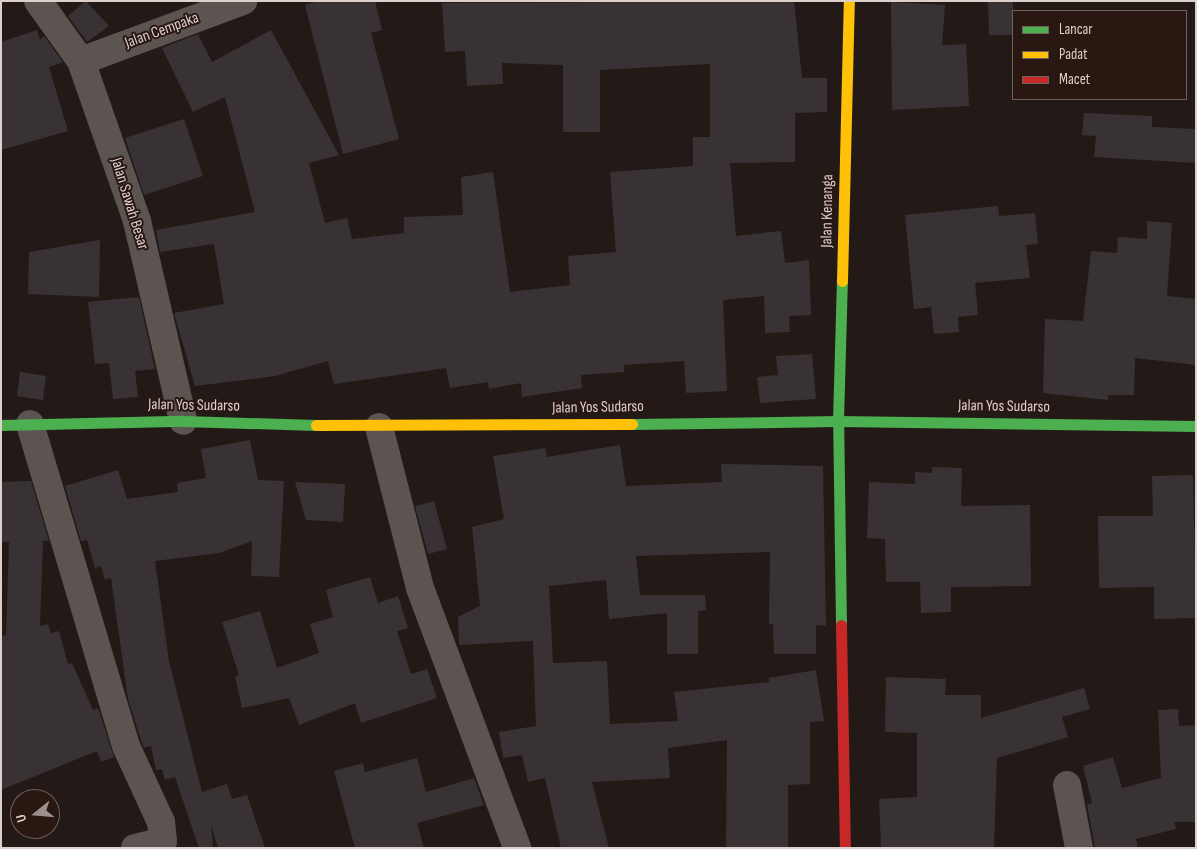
<!DOCTYPE html>
<style>
body{margin:0}
#map{position:relative;width:1197px;height:849px;overflow:hidden;background:#231a17;font-family:"Sofia Sans Condensed",sans-serif}
div>[style]{position:absolute}
.building>*{inset:0;background:#393234}
.street>*{height:28px;margin:-14px;padding:0 14px;transform-origin:14px;border-radius:14px;background:#5b5451}
.fast>*{height:11px;margin:-5.5px;padding:0 5.5px;transform-origin:5.5px;border-radius:5.5px;background:#4caf50}
.slow>*{height:11px;margin:-5.5px;padding:0 5.5px;transform-origin:5.5px;border-radius:5.5px;background:#ffc107}
.jam>*{height:11px;margin:-5.5px;padding:0 5.5px;transform-origin:5.5px;border-radius:5.5px;background:#c62828}
span{translate:-50% -50%;white-space:nowrap;text-align:center;line-height:1.15;-webkit-text-stroke:4px #291711;paint-order:stroke}
.street-label{font-size:16px;color:#ddd0cb}
.frame{position:absolute;inset:0;border:2px solid #ddd0cb;pointer-events:none}
.legend{position:absolute;left:1012px;top:10px;width:175px;height:90px;box-sizing:border-box;background:#291711;border:1px solid #71615b;margin:0;padding:6px 9px;list-style:none;font-size:15px;color:#ddd0cb}
.legend li{display:flex;align-items:center;gap:10px;height:25px}
.legend b{width:25px;border:1px solid #71615b}
.north{position:absolute;left:10px;top:789px;width:50px;height:50px;box-sizing:border-box;background:#291711;border:1px solid #71615b;border-radius:50%;rotate:253deg;font-size:14px;font-weight:700;line-height:20px;text-align:center;color:#ddd0cb}
.north::after{content:'';display:block;margin:auto;width:18px;height:22px;background:#9c908c;clip-path:polygon(50% 0,100% 100%,50% 72%,0 100%)}
</style>
<div id="map">
<div class="building">
<i style="clip-path:polygon(86px 1px,109px 26px,87px 42px,68px 16px)"></i>
<i style="clip-path:polygon(319px 1px,375px 1px,382px 30px,371px 33px,399px 139px,343px 154px,305px 5px)"></i>
<i style="clip-path:polygon(794px 1px,802px 78px,827px 78px,827px 112px,795px 113px,795px 162px,730px 163px,736px 236px,781px 231px,785px 263px,809px 260px,811px 315px,789px 316px,790px 332px,765px 333px,764px 296px,723px 300px,727px 391px,686px 393px,684px 361px,624px 365px,624px 372px,581px 375px,582px 388px,522px 397px,521px 383px,489px 389px,488px 382px,450px 388px,446px 368px,334px 384px,328px 361px,275px 376px,195px 386px,174px 313px,224px 304px,214px 244px,160px 252px,156px 230px,255px 212px,225px 97px,193px 112px,162px 48px,198px 34px,212px 62px,271px 30px,339px 155px,309px 163px,325px 223px,347px 218px,352px 239px,404px 233px,404px 217px,463px 215px,461px 177px,493px 172px,510px 292px,570px 285px,568px 256px,616px 252px,610px 172px,693px 166px,693px 137px,710px 137px,710px 64px,600px 70px,600px 132px,563px 132px,563px 65px,502px 63px,503px 84px,467px 86px,465px 51px,445px 52px,442px 3px)"></i>
<i style="clip-path:polygon(988px 1px,1013px 1px,1013px 35px,989px 35px)"></i>
<i style="clip-path:polygon(891px 2px,945px 5px,942px 45px,966px 44px,969px 106px,892px 110px)"></i>
<i style="clip-path:polygon(37px 30px,40px 40px,44px 36px,63px 62px,49px 67px,68px 131px,1px 150px,1px 42px)"></i>
<i style="clip-path:polygon(1084px 113px,1152px 116px,1152px 127px,1196px 129px,1196px 163px,1094px 157px,1096px 136px,1082px 135px)"></i>
<i style="clip-path:polygon(184px 119px,203px 176px,144px 195px,125px 138px)"></i>
<i style="clip-path:polygon(998px 206px,999px 216px,1035px 213px,1038px 244px,1026px 245px,1030px 278px,975px 283px,978px 315px,958px 317px,959px 332px,934px 334px,931px 307px,914px 309px,905px 215px)"></i>
<i style="clip-path:polygon(1147px 221px,1172px 223px,1167px 296px,1196px 299px,1196px 365px,1135px 358px,1134px 395px,1108px 395px,1108px 400px,1043px 393px,1045px 319px,1083px 321px,1091px 251px,1117px 253px,1118px 237px,1147px 239px)"></i>
<i style="clip-path:polygon(100px 240px,99px 297px,28px 294px,29px 252px)"></i>
<i style="clip-path:polygon(139px 297px,155px 369px,135px 371px,138px 397px,113px 399px,109px 363px,95px 364px,88px 302px)"></i>
<i style="clip-path:polygon(812px 354px,816px 399px,760px 403px,757px 377px,778px 375px,776px 356px)"></i>
<i style="clip-path:polygon(20px 372px,46px 376px,43px 400px,17px 396px)"></i>
<i style="clip-path:polygon(250px 440px,258px 480px,284px 481px,279px 577px,251px 576px,252px 541px,219px 553px,155px 561px,169px 661px,202px 792px,227px 784px,232px 799px,247px 795px,265px 848px,218px 848px,211px 825px,213px 848px,199px 848px,175px 777px,165px 780px,162px 769px,156px 770px,151px 746px,144px 748px,141px 740px,128px 699px,111px 578px,105px 580px,101px 566px,95px 568px,87px 540px,81px 541px,65px 486px,118px 470px,127px 499px,178px 492px,177px 483px,206px 478px,201px 449px)"></i>
<i style="clip-path:polygon(620px 445px,626px 486px,722px 482px,721px 464px,823px 466px,826px 626px,816px 625px,816px 654px,774px 654px,773px 624px,769px 624px,770px 552px,636px 556px,640px 595px,705px 595px,706px 610px,698px 611px,698px 654px,667px 654px,667px 613px,609px 619px,606px 580px,549px 586px,553px 663px,607px 661px,610px 724px,678px 721px,674px 692px,769px 682px,769px 678px,816px 670px,824px 721px,810px 722px,810px 784px,788px 785px,788px 848px,726px 848px,727px 740px,668px 748px,670px 778px,592px 782px,609px 848px,561px 848px,545px 778px,528px 782px,522px 755px,503px 758px,499px 732px,536px 726px,533px 641px,459px 645px,458px 617px,480px 606px,472px 527px,504px 519px,493px 456px,545px 448px,547px 457px)"></i>
<i style="clip-path:polygon(932px 467px,962px 468px,961px 506px,1030px 505px,1031px 586px,951px 587px,951px 612px,921px 613px,920px 582px,886px 582px,885px 539px,867px 538px,869px 482px,915px 484px,915px 472px,932px 473px)"></i>
<i style="clip-path:polygon(1193px 475px,1196px 618px,1154px 619px,1154px 587px,1099px 588px,1098px 516px,1153px 516px,1152px 476px)"></i>
<i style="clip-path:polygon(31px 481px,49px 541px,43px 541px,40px 626px,48px 624px,51px 633px,59px 631px,68px 664px,72px 663px,93px 710px,98px 708px,114px 757px,101px 762px,97px 751px,1px 790px,1px 636px,6px 635px,9px 542px,1px 542px,1px 482px)"></i>
<i style="clip-path:polygon(295px 482px,345px 484px,343px 522px,306px 520px)"></i>
<i style="clip-path:polygon(434px 501px,447px 549px,428px 554px,415px 506px)"></i>
<i style="clip-path:polygon(370px 577px,378px 603px,398px 596px,408px 628px,397px 631px,411px 674px,427px 669px,437px 698px,361px 723px,355px 703px,299px 725px,289px 698px,242px 708px,235px 676px,239px 675px,222px 622px,260px 611px,277px 668px,319px 653px,310px 624px,333px 617px,326px 590px)"></i>
<i style="clip-path:polygon(886px 677px,946px 679px,945px 695px,981px 695px,981px 718px,1084px 688px,1090px 709px,1062px 717px,1068px 737px,997px 758px,994px 848px,881px 848px,879px 799px,917px 797px,917px 733px,885px 732px)"></i>
<i style="clip-path:polygon(1178px 709px,1179px 726px,1196px 725px,1196px 822px,1174px 822px,1176px 829px,1136px 839px,1138px 848px,1095px 848px,1087px 804px,1092px 803px,1083px 766px,1113px 757px,1122px 788px,1161px 778px,1158px 710px)"></i>
<i style="clip-path:polygon(417px 758px,426px 792px,474px 778px,484px 805px,417px 823px,424px 848px,355px 848px,334px 771px,363px 763px,365px 772px)"></i>
</div>
<div class="street">
<i style="left:38px;top:1px;width:74px;rotate:54.4deg"></i>
<i style="left:81px;top:61px;width:170px;rotate:70.7deg"></i>
<i style="left:137px;top:221px;width:205px;rotate:77deg"></i>
<i style="left:81px;top:61px;width:173px;rotate:-20.3deg"></i>
<i style="left:30px;top:424px;width:336px;rotate:73.4deg"></i>
<i style="left:126px;top:746px;width:84px;rotate:65.3deg"></i>
<i style="left:161px;top:822px;width:19px;rotate:84deg"></i>
<i style="left:163px;top:841px;width:29px;rotate:166deg"></i>
<i style="left:379px;top:427px;width:166px;rotate:75.7deg"></i>
<i style="left:420px;top:588px;width:278px;rotate:69.5deg"></i>
<i style="left:1067px;top:785px;width:64px;rotate:79.2deg"></i>
</div>
<div class="fast">
<i style="left:632px;top:424px;width:206px;rotate:-0.8deg"></i>
<i style="left:838px;top:421px;width:358px;rotate:0.8deg"></i>
<i style="left:1px;top:425px;width:182px;rotate:-1.3deg"></i>
<i style="left:183px;top:421px;width:133px;rotate:1.7deg"></i>
<i style="left:841px;top:625px;width:204px;rotate:-90.8deg"></i>
<i style="left:838px;top:421px;width:140px;rotate:-88.4deg"></i>
</div>
<div class="slow">
<i style="left:842px;top:281px;width:280px;rotate:-88.6deg"></i>
<i style="left:316px;top:425px;width:316px;rotate:-0.2deg"></i>
</div>
<div class="jam">
<i style="left:841px;top:625px;width:223px;rotate:89deg"></i>
</div>
<div class="street-label">
<span style="left:162px;top:31px;rotate:-20deg">Jalan Cempaka</span>
<span style="left:129px;top:204px;rotate:73deg">Jalan Sawah Besar</span>
<span style="left:828px;top:211px;rotate:-89deg">Jalan Kenanga</span>
<span style="left:194px;top:406px;rotate:1deg">Jalan Yos Sudarso</span>
<span style="left:1004px;top:407px;rotate:1deg">Jalan Yos Sudarso</span>
<span style="left:598px;top:408px;rotate:-1deg">Jalan Yos Sudarso</span>
</div>
<div class="frame"></div>
<ul class="legend">
<li><b style="height:6px;background:#4caf50"></b>Lancar</li>
<li><b style="height:6px;background:#ffc107"></b>Padat</li>
<li><b style="height:6px;background:#c62828"></b>Macet</li>
</ul>
<div class="north">U</div>
</div>
